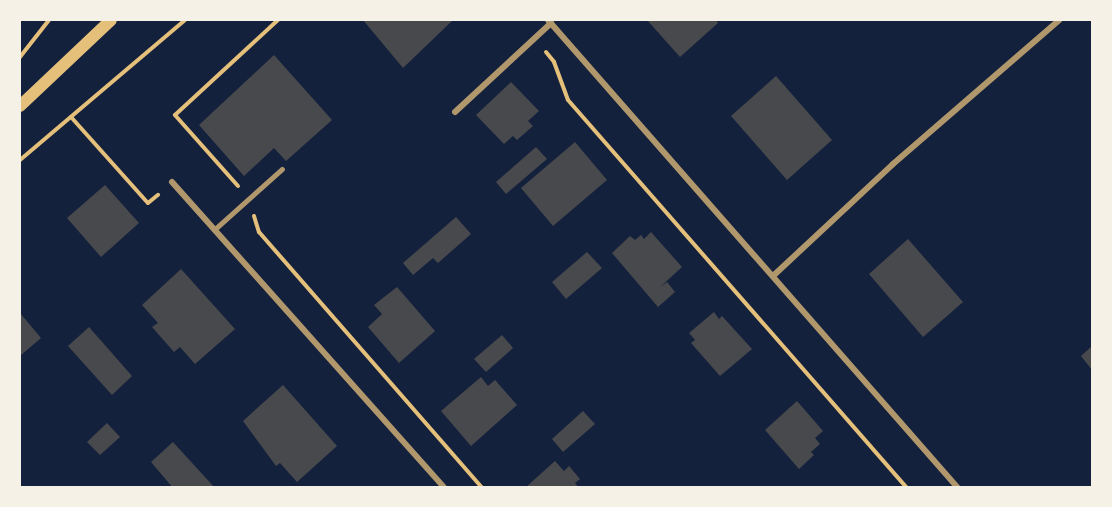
<!DOCTYPE html>
<style>
body{margin:0}
#map{position:relative;width:1112px;height:507px;overflow:hidden;background:#14213d;font-family:Lato,sans-serif}
div>[style]{position:absolute}
.building>*{inset:0;background:#48494c}
.path>*{height:4px;margin:-2px;padding:0 2px;transform-origin:2px;border-radius:2px;background:#e5c07b}
.service>*{height:4.5px;margin:-2.25px;padding:0 2.25px;transform-origin:2.25px;border-radius:2.25px;background:#b1986c}
.minor>*{height:6px;margin:-3px;padding:0 3px;transform-origin:3px;border-radius:3px;background:#b1986c}
.secondary>*{height:12px;margin:-6px;padding:0 6px;transform-origin:6px;border-radius:6px;background:#e5c07b}
span{translate:-50% -50%;white-space:nowrap;text-align:center;line-height:1.15;-webkit-text-stroke:4.5px #f6f1e7;paint-order:stroke}
.frame{position:absolute;inset:0;border:21px solid #f6f1e7;pointer-events:none}
</style>
<div id="map">
<div class="building">
<i style="clip-path:polygon(363px 20px,453px 20px,403px 68px)"></i>
<i style="clip-path:polygon(647px 20px,716px 20px,718px 23px,680px 57px)"></i>
<i style="clip-path:polygon(274px 55px,332px 120px,286px 161px,274px 148px,244px 176px,199px 125px)"></i>
<i style="clip-path:polygon(776px 76px,832px 140px,787px 180px,731px 116px)"></i>
<i style="clip-path:polygon(511px 82px,539px 111px,528px 121px,533px 126px,517px 140px,513px 136px,504px 144px,476px 115px)"></i>
<i style="clip-path:polygon(575px 142px,607px 180px,553px 226px,521px 188px)"></i>
<i style="clip-path:polygon(536px 147px,547px 159px,506px 194px,496px 182px)"></i>
<i style="clip-path:polygon(105px 185px,139px 223px,101px 257px,67px 218px)"></i>
<i style="clip-path:polygon(456px 217px,471px 234px,438px 263px,433px 258px,413px 275px,403px 263px)"></i>
<i style="clip-path:polygon(651px 232px,682px 267px,659px 288px,667px 282px,675px 292px,658px 307px,612px 253px,630px 236px,635px 240px,641px 235px,644px 239px)"></i>
<i style="clip-path:polygon(908px 239px,963px 302px,923px 337px,869px 274px)"></i>
<i style="clip-path:polygon(587px 252px,602px 268px,566px 299px,552px 282px)"></i>
<i style="clip-path:polygon(181px 269px,235px 329px,195px 364px,180px 347px,174px 352px,152px 327px,158px 323px,142px 305px)"></i>
<i style="clip-path:polygon(397px 287px,435px 331px,399px 363px,368px 327px,382px 314px,374px 305px)"></i>
<i style="clip-path:polygon(714px 312px,719px 319px,722px 316px,752px 349px,720px 376px,691px 343px,695px 340px,689px 333px)"></i>
<i style="clip-path:polygon(20px 313px,41px 338px,20px 356px)"></i>
<i style="clip-path:polygon(89px 327px,132px 376px,112px 395px,68px 346px)"></i>
<i style="clip-path:polygon(502px 335px,513px 348px,486px 372px,474px 359px)"></i>
<i style="clip-path:polygon(1092px 346px,1092px 370px,1081px 356px)"></i>
<i style="clip-path:polygon(481px 377px,488px 386px,495px 380px,517px 405px,471px 446px,441px 411px)"></i>
<i style="clip-path:polygon(283px 385px,337px 446px,297px 482px,280px 463px,276px 466px,243px 421px)"></i>
<i style="clip-path:polygon(797px 401px,823px 431px,815px 438px,820px 444px,811px 452px,814px 455px,799px 469px,765px 430px)"></i>
<i style="clip-path:polygon(583px 411px,595px 424px,563px 452px,552px 439px)"></i>
<i style="clip-path:polygon(107px 423px,120px 437px,100px 455px,87px 442px)"></i>
<i style="clip-path:polygon(173px 442px,183px 453px,215px 488px,173px 488px,151px 462px)"></i>
<i style="clip-path:polygon(555px 461px,564px 471px,569px 466px,580px 479px,575px 483px,579px 488px,525px 488px)"></i>
</div>
<div class="path">
<i style="left:546px;top:52px;width:13px;rotate:51deg"></i>
<i style="left:554px;top:62px;width:40px;rotate:69.8deg"></i>
<i style="left:568px;top:100px;width:515px;rotate:48.86deg"></i>
<i style="left:20px;top:57px;width:47px;rotate:-51.9deg"></i>
<i style="left:71px;top:117px;width:115px;rotate:48.2deg"></i>
<i style="left:148px;top:203px;width:13px;rotate:-39deg"></i>
<i style="left:20px;top:160px;width:216px;rotate:-40.3deg"></i>
<i style="left:238px;top:186px;width:95px;rotate:-131.6deg"></i>
<i style="left:175px;top:115px;width:140px;rotate:-42.7deg"></i>
<i style="left:254px;top:216px;width:17px;rotate:73deg"></i>
<i style="left:259px;top:232px;width:340px;rotate:48.9deg"></i>
</div>
<div class="service">
<i style="left:214px;top:230px;width:91px;rotate:-41.9deg"></i>
</div>
<div class="minor">
<i style="left:548px;top:20px;width:622px;rotate:48.78deg"></i>
<i style="left:455px;top:112px;width:131px;rotate:-42.8deg"></i>
<i style="left:172px;top:182px;width:410px;rotate:48.3deg"></i>
<i style="left:773px;top:276px;width:164px;rotate:-43deg"></i>
<i style="left:893px;top:164px;width:220px;rotate:-40.9deg"></i>
</div>
<div class="secondary">
<i style="left:20px;top:106px;width:125px;rotate:-43.4deg"></i>
</div>
<div class="frame"></div>
</div>
